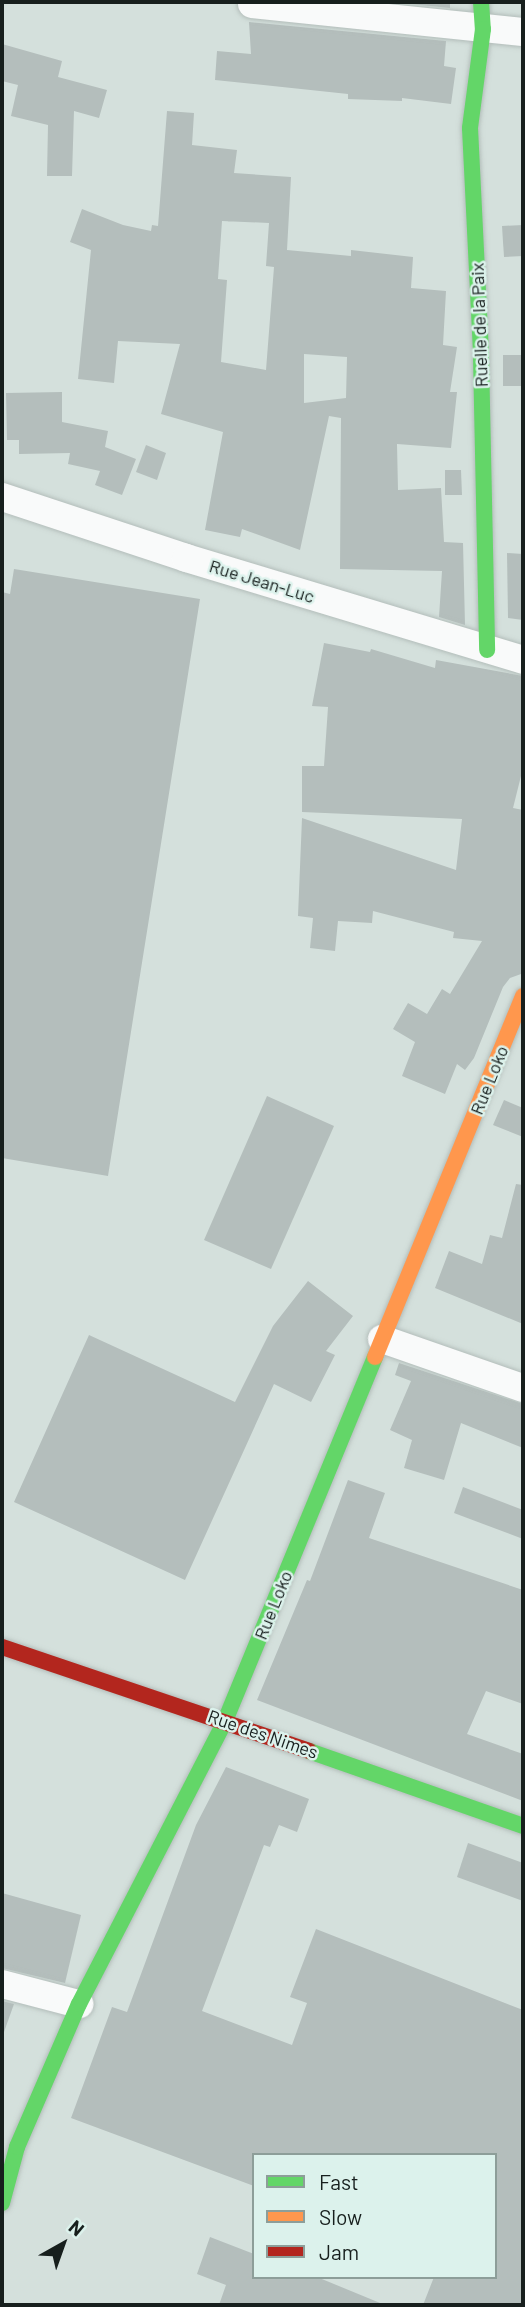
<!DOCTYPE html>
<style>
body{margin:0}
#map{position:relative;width:525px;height:2307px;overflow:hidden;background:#d4e0dc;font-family:Barlow,sans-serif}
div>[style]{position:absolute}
.building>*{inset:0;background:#b4bebc}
.roads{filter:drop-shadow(0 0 2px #b3bdba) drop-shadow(0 0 2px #b3bdba)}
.street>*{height:28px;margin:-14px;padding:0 14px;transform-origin:14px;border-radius:14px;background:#f9fafa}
.fast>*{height:16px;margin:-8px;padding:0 8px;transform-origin:8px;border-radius:8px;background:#63d668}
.slow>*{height:16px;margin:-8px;padding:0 8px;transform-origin:8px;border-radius:8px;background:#ff974d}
.jam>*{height:16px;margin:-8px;padding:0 8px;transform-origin:8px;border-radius:8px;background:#b3261e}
span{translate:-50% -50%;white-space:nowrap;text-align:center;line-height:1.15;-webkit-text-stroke:5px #dcf2ec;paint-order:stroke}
.street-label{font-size:18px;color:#171f1d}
.frame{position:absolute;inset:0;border:4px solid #171f1d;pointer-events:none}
.legend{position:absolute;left:252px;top:2153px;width:245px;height:126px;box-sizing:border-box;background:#dcf2ec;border:2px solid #8d9e99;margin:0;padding:9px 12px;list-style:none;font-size:21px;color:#171f1d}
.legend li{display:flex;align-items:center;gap:14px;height:35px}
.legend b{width:35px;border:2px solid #8d9e99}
.north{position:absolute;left:28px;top:2209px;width:70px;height:70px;-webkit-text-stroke:5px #dcf2ec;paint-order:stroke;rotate:40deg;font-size:19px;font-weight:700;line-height:28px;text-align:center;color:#171f1d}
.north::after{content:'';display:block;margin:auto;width:24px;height:32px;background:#171f1d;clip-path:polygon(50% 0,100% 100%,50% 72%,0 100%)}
</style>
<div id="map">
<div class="building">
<i style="clip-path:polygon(392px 2px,450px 2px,450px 8px)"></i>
<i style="clip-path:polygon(249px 22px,446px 41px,444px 66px,456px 68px,451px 104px,402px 98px,402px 101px,348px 99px,348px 94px,215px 80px,217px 51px,251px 54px)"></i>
<i style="clip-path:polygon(2px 44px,62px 61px,58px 77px,107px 90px,99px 118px,74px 111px,72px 176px,47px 176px,48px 125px,11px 116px,18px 85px,2px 81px)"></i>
<i style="clip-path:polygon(evenodd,167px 111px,194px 113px,192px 145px,237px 150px,234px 173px,291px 177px,287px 250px,351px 256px,351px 250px,413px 257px,411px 288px,446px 291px,443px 345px,457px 347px,450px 392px,457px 392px,451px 448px,397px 444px,398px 490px,441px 488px,444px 542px,463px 543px,465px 625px,439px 617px,442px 571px,340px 569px,341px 418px,329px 416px,300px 550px,242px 529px,240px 537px,205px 530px,223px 432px,161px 414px,180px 344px,118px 341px,114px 383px,78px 379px,91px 250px,70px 242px,82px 209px,123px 225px,151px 231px,152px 225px,158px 226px,167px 111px,222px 221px,269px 223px,266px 266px,274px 267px,266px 370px,221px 362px,227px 280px,218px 279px,222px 221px,167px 111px,304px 354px,347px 357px,346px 398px,304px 403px,304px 354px)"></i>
<i style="clip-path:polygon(523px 225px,523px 256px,504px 257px,502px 226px)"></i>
<i style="clip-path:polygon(503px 355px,523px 355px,523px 386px,503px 386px)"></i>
<i style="clip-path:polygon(62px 392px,62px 422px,108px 431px,105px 447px,136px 459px,122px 495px,95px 485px,100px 471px,68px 464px,70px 453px,19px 454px,19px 440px,7px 440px,6px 393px)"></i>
<i style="clip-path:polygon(146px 445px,166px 453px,157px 480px,136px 472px)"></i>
<i style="clip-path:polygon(445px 470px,461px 470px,462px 495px,445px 495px)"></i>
<i style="clip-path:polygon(507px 553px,523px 554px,523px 620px,508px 618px)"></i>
<i style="clip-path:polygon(14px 569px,200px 599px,108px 1176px,2px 1158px,2px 592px,10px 594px)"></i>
<i style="clip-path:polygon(324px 643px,370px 652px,371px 649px,435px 668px,436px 660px,523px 676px,523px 768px,513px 808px,523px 810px,523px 967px,521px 974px,510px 978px,503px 987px,474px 1058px,465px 1070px,457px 1064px,445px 1094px,402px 1076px,415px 1042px,393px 1029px,408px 1003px,427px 1014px,442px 989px,450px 994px,482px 941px,453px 938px,454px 932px,373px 911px,372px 923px,338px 921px,335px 951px,310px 948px,313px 918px,298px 916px,302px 818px,456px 870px,462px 819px,302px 812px,302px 766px,324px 766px,328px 707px,312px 706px)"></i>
<i style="clip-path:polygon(267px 1096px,334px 1126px,271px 1269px,204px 1240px)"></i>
<i style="clip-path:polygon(504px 1100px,523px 1108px,523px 1137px,493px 1125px)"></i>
<i style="clip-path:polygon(516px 1184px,523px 1185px,523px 1324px,435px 1288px,449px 1251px,482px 1264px,490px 1235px,502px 1238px)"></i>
<i style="clip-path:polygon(308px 1281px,353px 1316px,326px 1351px,335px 1355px,311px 1402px,274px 1384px,185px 1580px,14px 1502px,89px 1335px,235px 1402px,273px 1326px)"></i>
<i style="clip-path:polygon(399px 1363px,523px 1404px,523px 1448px,461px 1423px,444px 1480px,404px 1468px,412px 1440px,390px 1430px,411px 1381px,395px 1375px)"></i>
<i style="clip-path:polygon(348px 1480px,385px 1493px,369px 1538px,523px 1590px,523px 1704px,486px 1691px,467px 1734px,523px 1754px,523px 1801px,257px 1700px,307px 1580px,310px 1581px)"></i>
<i style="clip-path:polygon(463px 1487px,523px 1510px,523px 1539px,454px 1513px)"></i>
<i style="clip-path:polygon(226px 1767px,309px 1799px,297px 1832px,279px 1825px,270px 1847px,264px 1845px,202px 2011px,292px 2045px,307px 2003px,290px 1997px,316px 1929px,523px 2010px,523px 2305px,423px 2305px,434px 2277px,495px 2277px,495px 2155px,254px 2155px,254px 2186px,71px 2118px,112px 2007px,127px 2012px,196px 1825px)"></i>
<i style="clip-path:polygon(468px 1843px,523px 1863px,523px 1901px,457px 1877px)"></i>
<i style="clip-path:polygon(2px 1893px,81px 1915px,65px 1983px,2px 1968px)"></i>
<i style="clip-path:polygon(2px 2001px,14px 2004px,4px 2032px,2px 2032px)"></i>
<i style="clip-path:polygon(210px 2237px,254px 2254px,254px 2277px,317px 2277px,385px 2305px,219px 2305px,226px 2285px,197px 2274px)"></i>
</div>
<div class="roads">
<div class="street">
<i style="left:252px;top:4px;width:272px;rotate:5.9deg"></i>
<i style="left:2px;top:497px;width:194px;rotate:18.3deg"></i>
<i style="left:186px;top:558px;width:352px;rotate:16.8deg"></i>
<i style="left:382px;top:1339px;width:149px;rotate:19.2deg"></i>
<i style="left:2px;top:1984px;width:80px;rotate:14.6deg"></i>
</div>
<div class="fast">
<i style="left:481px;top:2px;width:27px;rotate:86deg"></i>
<i style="left:483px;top:29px;width:100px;rotate:97.5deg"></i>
<i style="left:470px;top:128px;width:229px;rotate:87.2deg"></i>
<i style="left:481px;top:357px;width:293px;rotate:88.8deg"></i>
<i style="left:309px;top:1751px;width:227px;rotate:19.3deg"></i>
<i style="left:2px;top:2203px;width:58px;rotate:-75deg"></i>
<i style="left:17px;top:2147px;width:156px;rotate:-66.6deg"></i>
<i style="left:79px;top:2004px;width:318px;rotate:-62.7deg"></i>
<i style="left:225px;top:1721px;width:394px;rotate:-67.6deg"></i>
</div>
<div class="slow">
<i style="left:375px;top:1357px;width:390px;rotate:-67.7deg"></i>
</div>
<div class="jam">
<i style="left:2px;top:1647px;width:324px;rotate:18.7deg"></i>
</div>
</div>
<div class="street-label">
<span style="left:479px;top:325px;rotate:-92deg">Ruelle de la Paix</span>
<span style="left:262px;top:581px;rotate:17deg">Rue Jean-Luc</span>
<span style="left:489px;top:1080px;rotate:-68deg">Rue Loko</span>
<span style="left:273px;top:1605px;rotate:-68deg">Rue Loko</span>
<span style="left:263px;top:1734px;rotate:19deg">Rue des Nimes</span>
</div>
<div class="frame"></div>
<ul class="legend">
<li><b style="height:9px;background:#63d668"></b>Fast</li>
<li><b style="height:9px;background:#ff974d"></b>Slow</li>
<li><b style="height:9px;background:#b3261e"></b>Jam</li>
</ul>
<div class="north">N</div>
</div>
